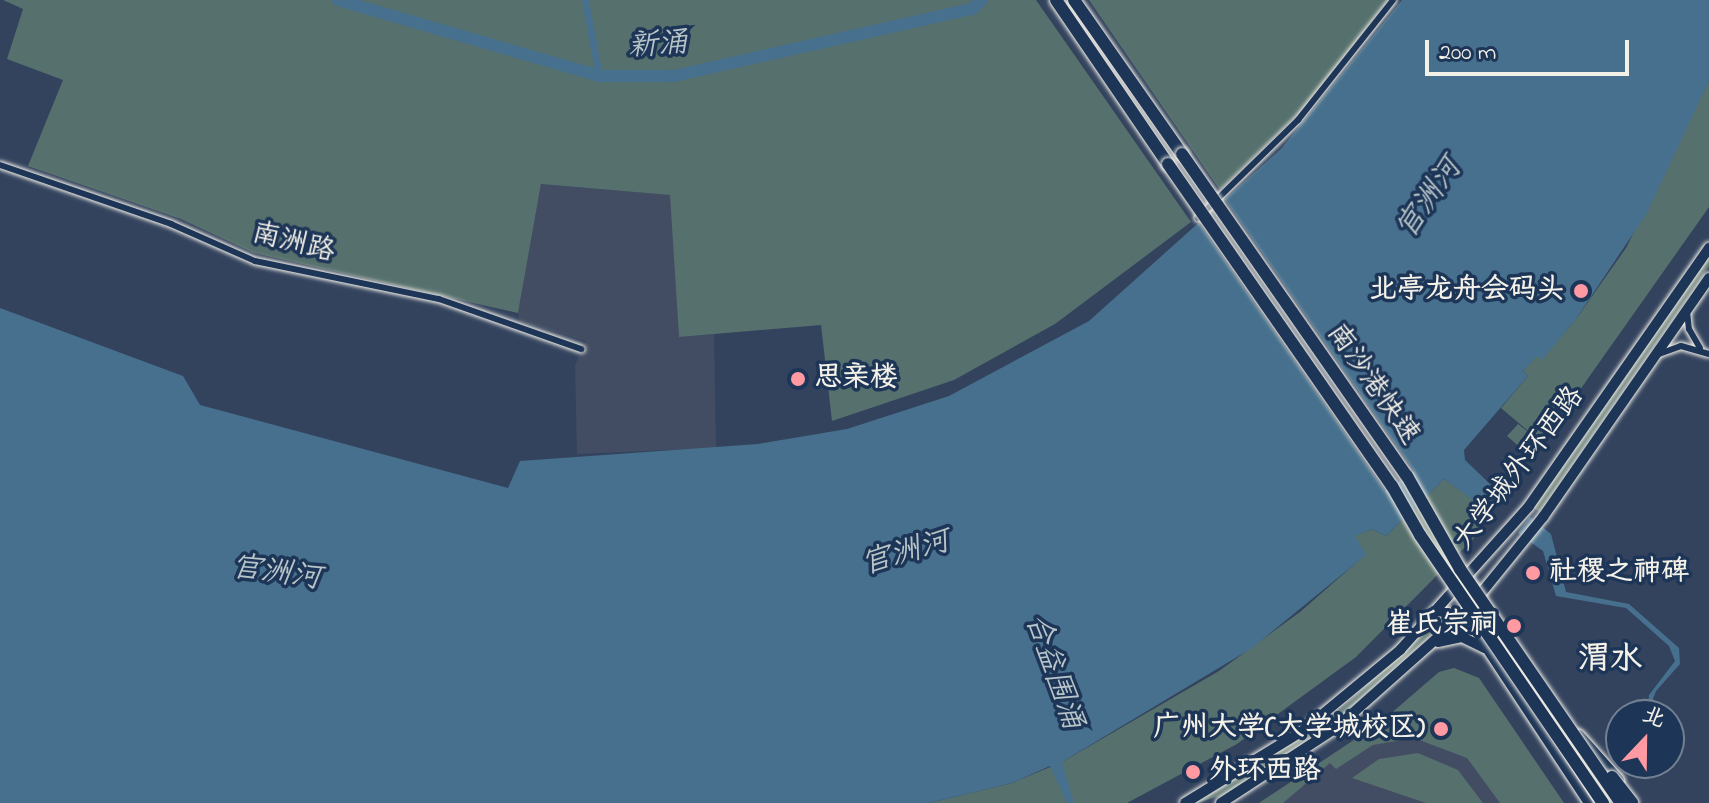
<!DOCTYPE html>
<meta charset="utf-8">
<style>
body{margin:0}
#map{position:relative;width:1709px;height:803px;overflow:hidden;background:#33435e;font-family:"Indie Flower","LXGW WenKai TC",sans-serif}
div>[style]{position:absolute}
.built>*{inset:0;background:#424d63}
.green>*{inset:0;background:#56706d}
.water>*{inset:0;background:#46708d}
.pier>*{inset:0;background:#33435e}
.canal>*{height:7px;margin:-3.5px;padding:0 3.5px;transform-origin:3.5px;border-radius:3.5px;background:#46708d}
.river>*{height:12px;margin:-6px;padding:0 6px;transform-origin:6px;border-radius:6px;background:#46708d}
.roads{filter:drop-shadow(0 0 2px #f4f1e8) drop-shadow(0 0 2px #f4f1e8)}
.minor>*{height:6px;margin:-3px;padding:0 3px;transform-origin:3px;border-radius:3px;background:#1d3557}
.secondary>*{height:9px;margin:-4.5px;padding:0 4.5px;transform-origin:4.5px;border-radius:4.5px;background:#1d3557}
.primary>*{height:10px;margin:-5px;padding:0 5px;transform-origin:5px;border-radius:5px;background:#1d3557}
.motorway>*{height:12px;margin:-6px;padding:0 6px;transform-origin:6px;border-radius:6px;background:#1d3557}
.bridges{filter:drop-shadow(0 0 2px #f4f1e8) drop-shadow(0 0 2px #f4f1e8)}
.motorway-bridge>*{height:12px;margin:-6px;padding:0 6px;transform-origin:6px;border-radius:6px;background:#1d3557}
.dots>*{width:22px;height:22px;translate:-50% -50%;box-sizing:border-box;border:4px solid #1d3557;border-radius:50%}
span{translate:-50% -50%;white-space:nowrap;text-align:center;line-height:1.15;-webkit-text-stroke:7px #1d3557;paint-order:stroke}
.street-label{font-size:28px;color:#f4f1e8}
.poi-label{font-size:28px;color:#f4f1e8;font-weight:700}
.right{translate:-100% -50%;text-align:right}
.left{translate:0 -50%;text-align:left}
.water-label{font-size:30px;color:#b7c4c8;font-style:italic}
.quarter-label{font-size:32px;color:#f4f1e8;font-weight:700}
.north{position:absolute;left:1605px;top:699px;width:80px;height:80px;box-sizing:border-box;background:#1d3557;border:2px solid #738091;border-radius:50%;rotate:22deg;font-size:22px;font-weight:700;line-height:32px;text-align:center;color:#f4f1e8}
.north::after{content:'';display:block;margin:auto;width:28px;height:36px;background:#ff9aa2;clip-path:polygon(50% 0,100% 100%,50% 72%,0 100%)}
.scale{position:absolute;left:1425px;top:40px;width:204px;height:36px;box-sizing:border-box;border:4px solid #f4f1e8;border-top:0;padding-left:10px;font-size:24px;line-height:28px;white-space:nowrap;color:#f4f1e8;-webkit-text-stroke:6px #1d3557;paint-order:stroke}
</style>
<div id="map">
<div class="built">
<i style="clip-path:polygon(541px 184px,671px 195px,679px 337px,714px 334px,716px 448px,577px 454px,575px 365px,586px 341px,520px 321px,518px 313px)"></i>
<i style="clip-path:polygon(1454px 668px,1479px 678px,1564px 803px,1259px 803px,1381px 722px,1439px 672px)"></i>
</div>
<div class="green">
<i style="clip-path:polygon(3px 0,1036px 0,1191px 222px,1055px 324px,954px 380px,832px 421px,821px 325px,679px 337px,670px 195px,541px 184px,518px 313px,254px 253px,181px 219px,28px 166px,63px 80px,7px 59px,23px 9px)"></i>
<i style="clip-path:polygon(1089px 0,1388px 0,1303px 109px,1220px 190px)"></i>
<i style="clip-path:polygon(1709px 81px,1709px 207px,1534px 455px,1534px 450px,1529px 455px,1507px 436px,1518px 424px,1540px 441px,1501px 408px,1528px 376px,1523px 371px,1537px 355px,1542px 359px,1576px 319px,1626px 248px)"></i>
<i style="clip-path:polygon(1709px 257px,1709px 267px,1539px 512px,1534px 508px)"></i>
<i style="clip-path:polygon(1444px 479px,1493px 513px,1473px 539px,1356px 657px,1237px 744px,1127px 803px,929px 803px,1012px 783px,1062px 762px,1219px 671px,1300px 612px,1365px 555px,1354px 536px,1372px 529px,1386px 536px)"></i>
<i style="clip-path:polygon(1446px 610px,1458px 611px,1333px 723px,1224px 795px,1196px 803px,1339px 711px)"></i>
<i style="clip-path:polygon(1454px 668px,1479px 678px,1564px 803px,1500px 803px,1467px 758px,1414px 738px,1373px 745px,1336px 769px,1330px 763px,1283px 803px,1259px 803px,1381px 722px,1439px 672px)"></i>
<i style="clip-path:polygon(1418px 753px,1458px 770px,1483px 803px,1426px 803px,1352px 778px,1379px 759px)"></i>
</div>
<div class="water">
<i style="clip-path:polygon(1402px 0,1709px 0,1709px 81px,1647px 213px,1576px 319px,1542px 360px,1537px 356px,1523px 371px,1528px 376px,1464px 450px,1465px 460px,1492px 486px,1551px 534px,1566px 592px,1629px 604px,1679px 648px,1680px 664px,1656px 691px,1647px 715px,1649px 695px,1675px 661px,1669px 646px,1626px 608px,1556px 596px,1543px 551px,1444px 479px,1386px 536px,1372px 529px,1355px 536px,1366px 555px,1252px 648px,1062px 762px,1074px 803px,1067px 803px,1050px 766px,1012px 783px,929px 803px,0 803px,0 308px,183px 376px,200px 405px,508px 488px,520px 461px,758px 444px,847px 429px,949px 396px,1089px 321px,1281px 149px)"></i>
</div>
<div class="pier">
<i style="clip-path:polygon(1224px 198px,1414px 471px,1385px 491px,1198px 222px)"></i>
<i style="clip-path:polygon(1506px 493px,1532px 514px,1516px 535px,1489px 514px)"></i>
</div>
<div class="canal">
<i style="left:585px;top:0;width:77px;rotate:79.6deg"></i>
</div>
<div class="river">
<i style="left:338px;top:0;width:272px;rotate:16.2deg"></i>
<i style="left:599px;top:76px;width:75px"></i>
<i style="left:674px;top:76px;width:305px;rotate:-12.7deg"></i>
<i style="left:972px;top:9px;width:13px;rotate:-42deg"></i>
</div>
<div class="roads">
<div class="minor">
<i style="left:0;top:165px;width:181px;rotate:19deg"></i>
<i style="left:171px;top:224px;width:92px;rotate:23.8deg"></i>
<i style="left:255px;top:261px;width:188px;rotate:11.7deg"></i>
<i style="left:439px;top:299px;width:151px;rotate:19.4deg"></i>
<i style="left:1198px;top:218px;width:140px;rotate:-44.4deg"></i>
<i style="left:1298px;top:120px;width:153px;rotate:-51.6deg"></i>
<i style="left:1687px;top:311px;width:18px;rotate:84deg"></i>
<i style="left:1689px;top:329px;width:22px;rotate:60deg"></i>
<i style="left:1659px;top:354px;width:23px;rotate:-20deg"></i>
<i style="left:1681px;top:346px;width:29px;rotate:16deg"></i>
</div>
<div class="secondary">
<i style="left:1472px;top:585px;width:30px;rotate:94deg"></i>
<i style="left:1470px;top:615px;width:26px;rotate:67deg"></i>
<i style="left:1480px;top:639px;width:196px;rotate:56.6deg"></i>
<i style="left:1436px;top:611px;width:35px;rotate:7deg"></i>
<i style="left:1553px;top:721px;width:37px;rotate:47deg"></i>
</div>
<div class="primary">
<i style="left:1438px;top:642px;width:25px;rotate:-12deg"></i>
<i style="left:1462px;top:637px;width:25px;rotate:26deg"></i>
<i style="left:1579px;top:735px;width:60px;rotate:48.4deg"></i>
<i style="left:1185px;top:803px;width:136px;rotate:-31.5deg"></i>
<i style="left:1301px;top:732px;width:129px;rotate:-39.6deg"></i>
<i style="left:1400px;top:650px;width:193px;rotate:-48.1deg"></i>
<i style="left:1529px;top:506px;width:315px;rotate:-55.1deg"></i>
<i style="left:1221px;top:803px;width:137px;rotate:-33.1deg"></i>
<i style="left:1336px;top:728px;width:173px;rotate:-41.7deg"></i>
<i style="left:1465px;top:613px;width:124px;rotate:-50.9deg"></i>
<i style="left:1543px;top:517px;width:291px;rotate:-55.2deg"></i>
</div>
<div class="motorway">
<i style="left:1056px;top:0;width:199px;rotate:55.7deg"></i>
<i style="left:1074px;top:0;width:188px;rotate:55deg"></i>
</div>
</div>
<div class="bridges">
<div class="motorway-bridge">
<i style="left:1182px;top:154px;width:393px;rotate:55.1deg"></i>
<i style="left:1407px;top:476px;width:107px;rotate:60.3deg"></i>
<i style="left:1460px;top:569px;width:284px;rotate:55.5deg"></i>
<i style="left:1168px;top:164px;width:392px;rotate:55.2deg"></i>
<i style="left:1392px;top:486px;width:56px;rotate:60.3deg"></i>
<i style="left:1420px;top:535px;width:325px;rotate:55.7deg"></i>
<i style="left:1612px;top:777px;width:33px;rotate:52deg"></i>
</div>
</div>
<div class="dots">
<i style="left:1581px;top:291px;background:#ff9aa2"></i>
<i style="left:798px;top:379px;background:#ff9aa2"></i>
<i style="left:1533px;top:573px;background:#ff9aa2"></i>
<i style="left:1514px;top:626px;background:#ff9aa2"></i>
<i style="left:1441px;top:729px;background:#ff9aa2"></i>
<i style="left:1193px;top:772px;background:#ff9aa2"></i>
</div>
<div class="street-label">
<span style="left:293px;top:244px;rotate:14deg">南洲路</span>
<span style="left:1372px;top:385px;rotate:55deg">南沙港快速</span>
<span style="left:1520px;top:469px;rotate:-53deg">大学城外环西路</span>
</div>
<div class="poi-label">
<span class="right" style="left:1565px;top:291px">北亭龙舟会码头</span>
<span class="left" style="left:814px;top:379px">思亲楼</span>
<span class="left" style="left:1549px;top:573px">社稷之神碑</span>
<span class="right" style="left:1498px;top:626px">崔氏宗祠</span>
<span class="right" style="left:1425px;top:729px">广州大学(大学城校区)</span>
<span class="left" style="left:1209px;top:772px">外环西路</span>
</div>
<div class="water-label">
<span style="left:658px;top:46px;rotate:-4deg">新涌</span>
<span style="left:1430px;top:199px;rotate:-55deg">官洲河</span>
<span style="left:906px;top:554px;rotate:-16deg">官洲河</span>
<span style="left:276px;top:574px;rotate:8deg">官洲河</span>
<span style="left:1053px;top:672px;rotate:71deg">合益围涌</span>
</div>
<div class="quarter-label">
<span style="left:1610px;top:661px">渭水</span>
</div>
<div class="north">北</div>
<div class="scale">200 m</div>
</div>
